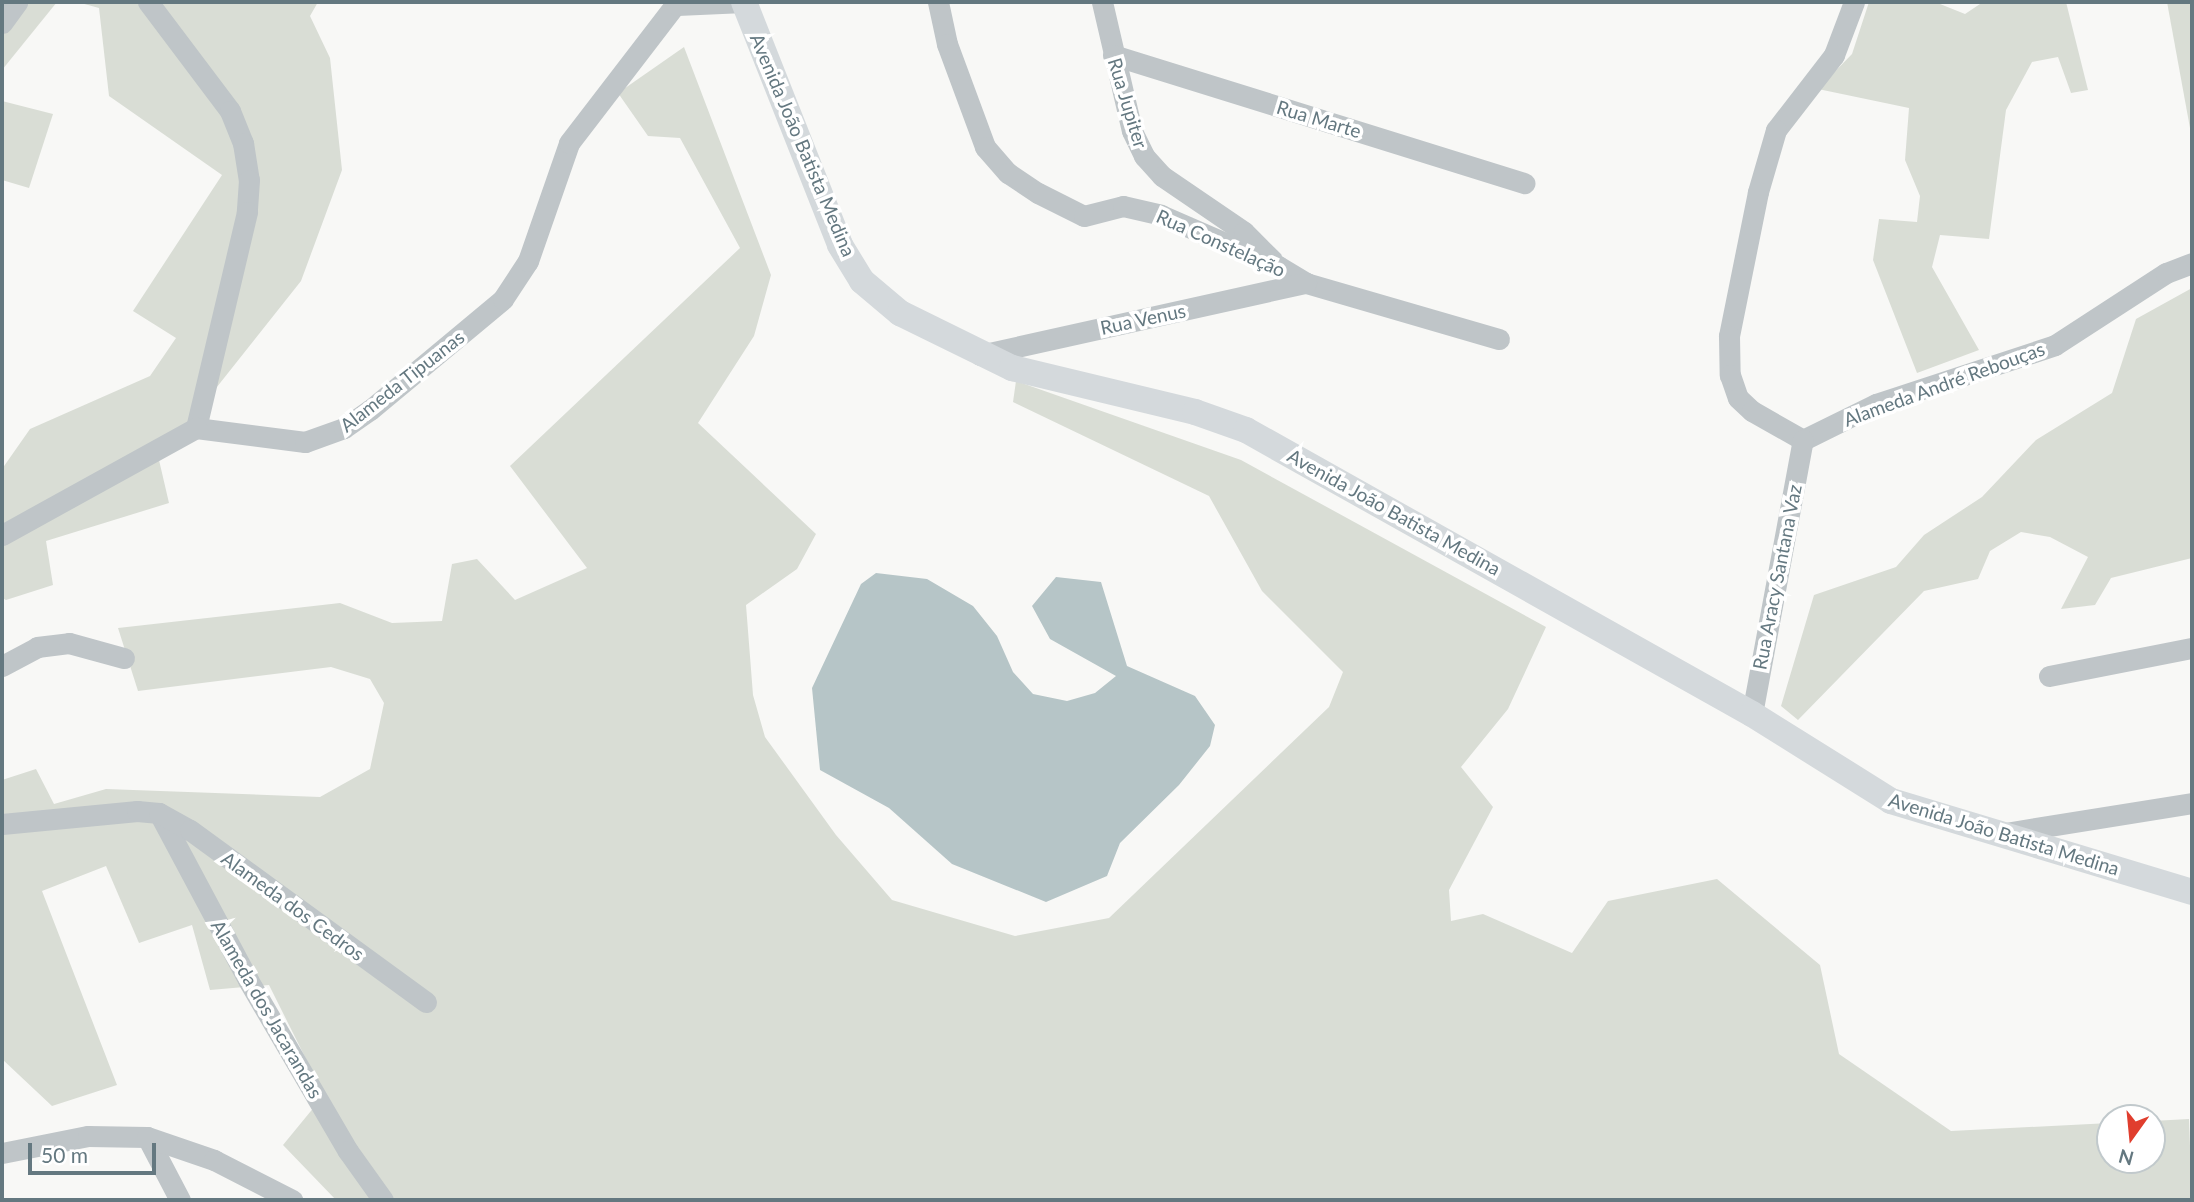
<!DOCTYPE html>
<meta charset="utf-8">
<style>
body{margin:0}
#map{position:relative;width:2194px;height:1202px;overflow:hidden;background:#f8f8f6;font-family:Lato,sans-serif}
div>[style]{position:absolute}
.green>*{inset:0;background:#d9ddd5}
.water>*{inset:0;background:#b6c5c7}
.minor>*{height:21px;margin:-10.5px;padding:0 10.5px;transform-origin:10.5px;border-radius:10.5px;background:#bfc5c8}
.major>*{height:26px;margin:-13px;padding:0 13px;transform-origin:13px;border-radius:13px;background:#d4d9dc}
span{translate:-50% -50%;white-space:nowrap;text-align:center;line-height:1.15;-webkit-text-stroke:7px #fff;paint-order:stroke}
.street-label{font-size:19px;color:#647880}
.frame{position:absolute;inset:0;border:4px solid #647880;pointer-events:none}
.north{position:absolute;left:2096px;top:1104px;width:70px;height:70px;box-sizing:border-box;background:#fff;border:2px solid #c1c9cc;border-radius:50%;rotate:195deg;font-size:19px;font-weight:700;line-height:28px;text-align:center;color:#647880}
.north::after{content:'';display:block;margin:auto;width:24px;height:32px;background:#e03e2e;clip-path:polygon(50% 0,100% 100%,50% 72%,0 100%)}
.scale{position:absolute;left:28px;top:1143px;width:128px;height:32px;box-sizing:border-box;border:4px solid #647880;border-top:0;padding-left:9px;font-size:21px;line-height:24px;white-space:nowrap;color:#647880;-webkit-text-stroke:5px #fff;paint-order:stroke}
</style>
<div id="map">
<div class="green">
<i style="clip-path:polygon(2px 2px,57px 2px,2px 70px)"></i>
<i style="clip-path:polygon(77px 2px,318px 2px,310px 16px,330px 58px,342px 170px,301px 281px,159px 460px,169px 503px,46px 541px,53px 585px,6px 600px,2px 598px,2px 469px,30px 429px,150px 376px,176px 338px,133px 311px,222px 175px,109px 96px,99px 8px)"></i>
<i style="clip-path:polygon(1869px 2px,1935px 2px,1965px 14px,1983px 2px,2066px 2px,2088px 90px,2071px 93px,2058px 57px,2032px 62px,2006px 110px,1989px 239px,1940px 235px,1932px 267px,1979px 350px,1917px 373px,1873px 260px,1879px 219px,1917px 222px,1920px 196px,1905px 160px,1909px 108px,1818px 89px,1852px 54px)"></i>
<i style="clip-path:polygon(2167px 2px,2192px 2px,2192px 139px)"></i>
<i style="clip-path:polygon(684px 47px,771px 275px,754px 336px,698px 423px,816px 534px,797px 569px,746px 605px,753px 695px,765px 737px,836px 835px,892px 900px,1015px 936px,1109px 918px,1329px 707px,1343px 672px,1262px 591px,1209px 496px,1013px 402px,1016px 381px,1241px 460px,1546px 627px,1508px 709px,1461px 767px,1493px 807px,1449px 890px,1451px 921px,1483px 914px,1572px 953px,1608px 901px,1717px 879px,1820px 965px,1839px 1054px,1951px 1131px,2110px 1123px,2110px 1160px,2152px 1160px,2152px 1121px,2189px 1119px,2192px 1200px,336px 1200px,283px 1145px,324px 1095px,269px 985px,210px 990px,192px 925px,139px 943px,106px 866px,42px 891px,117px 1085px,52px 1106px,2px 1059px,2px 780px,36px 769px,54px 804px,106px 789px,320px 797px,370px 769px,384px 703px,370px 679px,331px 667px,138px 691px,118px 628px,340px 603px,392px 623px,442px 621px,452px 564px,477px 559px,515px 600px,587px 568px,510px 466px,740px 248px,680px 138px,648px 136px,618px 93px)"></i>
<i style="clip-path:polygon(2px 101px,53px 114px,29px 188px,2px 180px)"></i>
<i style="clip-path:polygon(2192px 288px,2192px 558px,2111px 578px,2095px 605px,2061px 609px,2088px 557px,2050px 537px,2021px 532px,1990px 551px,1978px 579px,1924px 591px,1798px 720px,1781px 706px,1814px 595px,1896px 567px,1924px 535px,1982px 497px,2036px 440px,2112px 393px,2136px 319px)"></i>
</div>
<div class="water">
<i style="clip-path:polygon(876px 573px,927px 579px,973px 606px,997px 636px,1013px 672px,1033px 694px,1067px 701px,1095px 693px,1116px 676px,1050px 639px,1032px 606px,1056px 577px,1101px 582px,1127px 666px,1195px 696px,1215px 725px,1210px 746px,1179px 785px,1120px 843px,1107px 876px,1046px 902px,952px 864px,889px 808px,820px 770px,812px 688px,861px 584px)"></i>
</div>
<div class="minor">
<i style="left:148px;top:2px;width:136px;rotate:53deg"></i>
<i style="left:230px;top:111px;width:35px;rotate:68deg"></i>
<i style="left:243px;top:143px;width:37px;rotate:81deg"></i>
<i style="left:249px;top:180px;width:32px;rotate:94deg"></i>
<i style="left:247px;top:212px;width:222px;rotate:103.3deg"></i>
<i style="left:196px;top:428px;width:110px;rotate:7.3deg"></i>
<i style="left:305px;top:442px;width:41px;rotate:-19.7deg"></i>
<i style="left:344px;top:428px;width:32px;rotate:-35deg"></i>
<i style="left:370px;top:410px;width:173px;rotate:-39.8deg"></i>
<i style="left:503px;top:299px;width:45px;rotate:-56.7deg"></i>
<i style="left:528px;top:261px;width:125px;rotate:-70.8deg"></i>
<i style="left:569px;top:143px;width:178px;rotate:-52.5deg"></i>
<i style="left:938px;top:2px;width:43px;rotate:77.9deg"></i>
<i style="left:947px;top:44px;width:110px;rotate:69.7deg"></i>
<i style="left:985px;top:147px;width:35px;rotate:49deg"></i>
<i style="left:1008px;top:173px;width:36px;rotate:34deg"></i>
<i style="left:1038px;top:193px;width:51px;rotate:26.6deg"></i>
<i style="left:1084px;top:216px;width:40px;rotate:-14.4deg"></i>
<i style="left:1123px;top:206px;width:39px;rotate:13deg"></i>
<i style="left:1161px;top:215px;width:128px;rotate:23.6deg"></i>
<i style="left:1278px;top:266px;width:33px;rotate:31deg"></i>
<i style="left:1306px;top:283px;width:201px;rotate:16.2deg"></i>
<i style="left:1102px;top:2px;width:132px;rotate:76.9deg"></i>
<i style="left:1132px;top:131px;width:28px;rotate:64deg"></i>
<i style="left:1144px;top:156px;width:27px;rotate:48deg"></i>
<i style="left:1162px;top:176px;width:99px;rotate:34.3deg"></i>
<i style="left:1244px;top:232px;width:40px;rotate:45deg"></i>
<i style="left:1854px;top:2px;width:57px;rotate:110.7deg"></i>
<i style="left:1834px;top:55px;width:95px;rotate:127.7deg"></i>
<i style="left:1776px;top:130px;width:65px;rotate:106.2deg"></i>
<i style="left:1758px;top:192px;width:147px;rotate:101.4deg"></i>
<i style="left:1729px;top:336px;width:39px;rotate:89deg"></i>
<i style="left:1730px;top:375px;width:24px;rotate:71deg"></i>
<i style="left:1738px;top:398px;width:19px;rotate:43deg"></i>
<i style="left:1752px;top:411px;width:59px;rotate:29.6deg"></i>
<i style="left:1803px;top:440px;width:81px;rotate:-26.3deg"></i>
<i style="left:1876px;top:404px;width:188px;rotate:-18.2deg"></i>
<i style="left:2055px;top:345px;width:132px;rotate:-33deg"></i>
<i style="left:2166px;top:273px;width:28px;rotate:-21deg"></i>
<i style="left:677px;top:5px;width:67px;rotate:-2.6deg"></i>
<i style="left:2px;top:23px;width:26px;rotate:-54deg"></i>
<i style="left:1113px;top:55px;width:431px;rotate:17.3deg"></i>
<i style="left:980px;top:355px;width:334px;rotate:-12.5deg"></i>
<i style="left:2px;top:535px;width:222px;rotate:-28.9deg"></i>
<i style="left:2px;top:666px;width:40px;rotate:-28deg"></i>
<i style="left:37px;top:647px;width:32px;rotate:-7deg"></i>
<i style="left:69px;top:643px;width:57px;rotate:15.3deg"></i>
<i style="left:2049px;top:676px;width:146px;rotate:-11.1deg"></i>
<i style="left:1752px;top:714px;width:279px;rotate:-79.5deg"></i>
<i style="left:159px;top:813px;width:189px;rotate:61.9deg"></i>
<i style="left:248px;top:980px;width:198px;rotate:59.7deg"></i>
<i style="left:348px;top:1151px;width:60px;rotate:54.5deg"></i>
<i style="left:2px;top:824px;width:136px;rotate:-5.5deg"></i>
<i style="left:137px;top:811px;width:22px;rotate:5deg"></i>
<i style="left:159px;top:813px;width:35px;rotate:29deg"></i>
<i style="left:190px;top:830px;width:292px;rotate:36.1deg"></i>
<i style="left:2005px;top:833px;width:189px;rotate:-9.1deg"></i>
<i style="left:147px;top:1137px;width:71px;rotate:62.4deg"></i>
<i style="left:2px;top:1153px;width:88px;rotate:-11.2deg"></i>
<i style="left:88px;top:1136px;width:59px;rotate:1deg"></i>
<i style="left:147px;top:1137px;width:71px;rotate:18.9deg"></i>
<i style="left:214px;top:1160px;width:88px;rotate:27.1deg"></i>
</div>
<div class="major">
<i style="left:744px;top:2px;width:261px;rotate:68.4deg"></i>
<i style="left:840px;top:245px;width:42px;rotate:58.6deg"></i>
<i style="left:862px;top:281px;width:50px;rotate:40.1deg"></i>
<i style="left:900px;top:313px;width:125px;rotate:26.2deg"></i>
<i style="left:1012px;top:368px;width:188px;rotate:13.5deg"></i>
<i style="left:1195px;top:412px;width:54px;rotate:19.4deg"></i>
<i style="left:1246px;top:430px;width:580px;rotate:29.3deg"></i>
<i style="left:1752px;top:714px;width:164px;rotate:32deg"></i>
<i style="left:1891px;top:801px;width:314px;rotate:16.8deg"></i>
</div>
<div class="street-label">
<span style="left:1128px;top:103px;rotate:73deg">Rua Jupiter</span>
<span style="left:1319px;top:119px;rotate:17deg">Rua Marte</span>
<span style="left:803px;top:145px;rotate:67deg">Avenida João Batista Medina</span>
<span style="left:1221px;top:243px;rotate:24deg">Rua Constelação</span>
<span style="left:1143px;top:319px;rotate:-12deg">Rua Venus</span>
<span style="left:402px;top:381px;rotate:-38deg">Alameda Tipuanas</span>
<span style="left:1944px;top:384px;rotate:-20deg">Alameda André Rebouças</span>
<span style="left:1394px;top:512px;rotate:29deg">Avenida João Batista Medina</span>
<span style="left:1777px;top:577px;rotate:-79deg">Rua Aracy Santana Vaz</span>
<span style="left:2004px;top:834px;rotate:17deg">Avenida João Batista Medina</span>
<span style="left:293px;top:906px;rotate:36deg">Alameda dos Cedros</span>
<span style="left:267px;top:1009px;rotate:60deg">Alameda dos Jacarandas</span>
</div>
<div class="frame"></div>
<div class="north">N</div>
<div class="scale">50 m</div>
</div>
